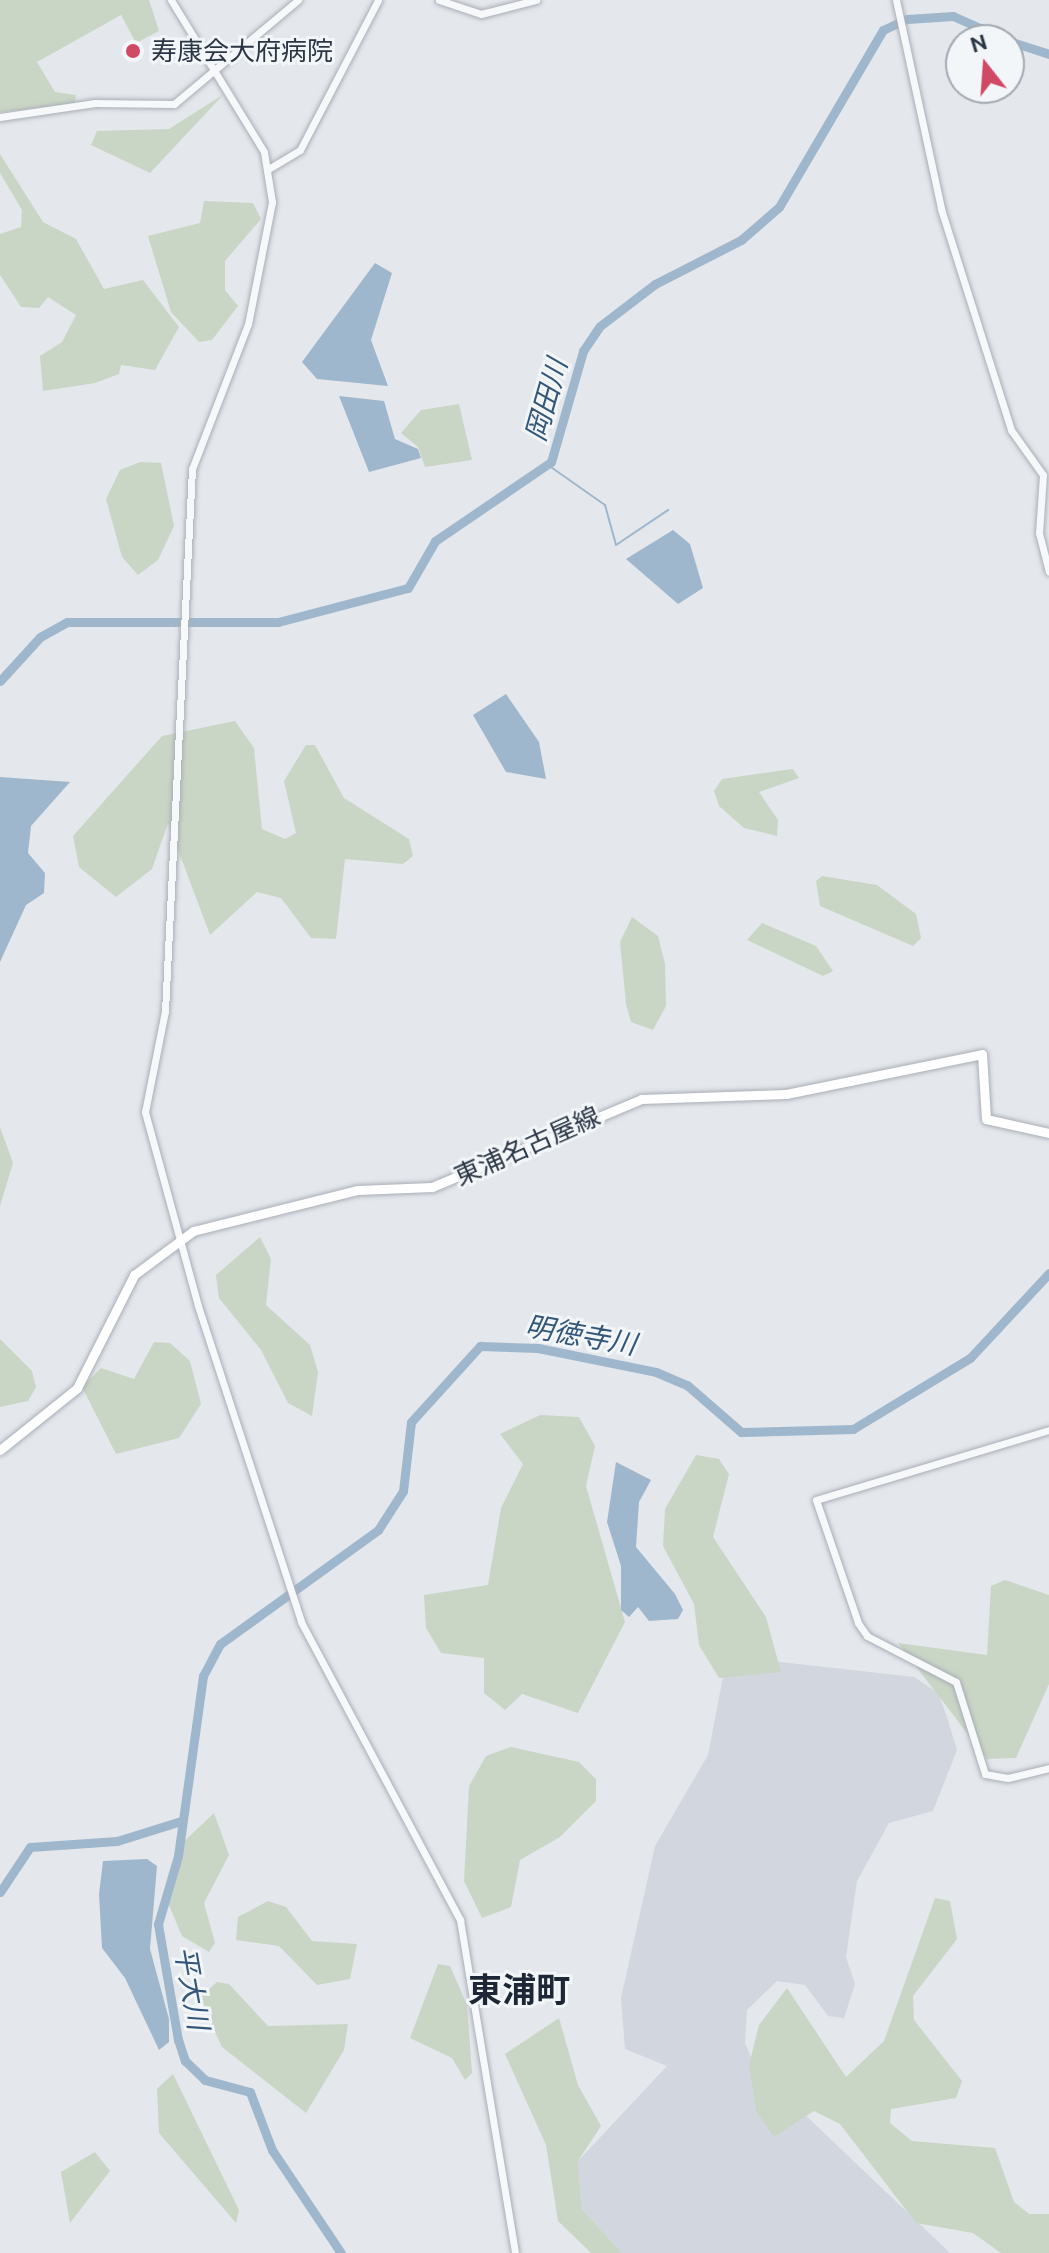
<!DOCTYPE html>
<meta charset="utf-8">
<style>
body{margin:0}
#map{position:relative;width:1049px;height:2253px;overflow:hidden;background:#e4e7ec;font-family:Ubuntu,"Noto Sans JP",sans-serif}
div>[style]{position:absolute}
.built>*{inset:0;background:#d2d6de}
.green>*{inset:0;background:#cad6c5}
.water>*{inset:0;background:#9fb7cc}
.stream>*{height:2px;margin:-1px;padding:0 1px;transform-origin:1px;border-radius:1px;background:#9fb7cc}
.river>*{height:9px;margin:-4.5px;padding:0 4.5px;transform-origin:4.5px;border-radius:4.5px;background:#9fb7cc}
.roads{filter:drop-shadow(0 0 2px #a9aeb6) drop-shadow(0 0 2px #a9aeb6)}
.minor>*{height:7px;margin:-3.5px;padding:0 3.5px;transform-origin:3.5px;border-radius:3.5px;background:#f6f8fa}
.major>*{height:9px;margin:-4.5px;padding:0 4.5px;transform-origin:4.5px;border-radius:4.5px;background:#fff}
.dots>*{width:22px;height:22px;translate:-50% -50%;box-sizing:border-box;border:4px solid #f3f6f9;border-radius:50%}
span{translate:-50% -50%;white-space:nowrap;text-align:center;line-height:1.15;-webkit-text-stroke:6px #f3f6f9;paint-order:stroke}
.poi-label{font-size:26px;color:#2b3644}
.left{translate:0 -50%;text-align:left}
.street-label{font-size:26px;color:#2b3644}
.water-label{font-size:28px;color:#345779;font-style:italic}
.district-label{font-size:34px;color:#1d2735;font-weight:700}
.north{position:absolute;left:945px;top:24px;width:80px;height:80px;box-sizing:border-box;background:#f3f6f9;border:2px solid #a3a9b1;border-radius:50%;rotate:343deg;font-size:22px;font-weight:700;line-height:32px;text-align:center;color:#2b3644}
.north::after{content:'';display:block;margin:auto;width:28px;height:36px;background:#d04965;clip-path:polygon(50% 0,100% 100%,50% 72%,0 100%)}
</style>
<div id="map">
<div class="built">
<i style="clip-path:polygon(727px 1656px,914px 1677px,938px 1693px,946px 1714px,957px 1750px,933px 1811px,889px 1823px,857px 1881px,846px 1957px,855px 1984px,844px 2018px,828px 2016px,805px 1985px,777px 1981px,747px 2010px,745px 2043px,755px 2067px,950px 2253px,622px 2253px,582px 2209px,578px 2161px,667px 2066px,625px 2049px,621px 1998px,655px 1846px,708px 1755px)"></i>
</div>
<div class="green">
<i style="clip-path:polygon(0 0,149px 0,159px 31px,136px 43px,121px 15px,37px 62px,55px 92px,76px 95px,75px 104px,0 112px)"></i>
<i style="clip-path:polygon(224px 94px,150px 173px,91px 145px,97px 131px,169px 129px)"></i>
<i style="clip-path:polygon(0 154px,43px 222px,76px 239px,104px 289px,143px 280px,179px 327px,155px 370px,121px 365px,119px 374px,95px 383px,43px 391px,40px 356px,62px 342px,76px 315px,48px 297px,39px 308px,21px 307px,0 275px,0 234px,21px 227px,22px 210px,0 173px)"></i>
<i style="clip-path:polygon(204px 201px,253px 203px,261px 219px,225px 261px,225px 290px,238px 306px,212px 340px,199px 342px,171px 312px,148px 236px,200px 223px)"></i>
<i style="clip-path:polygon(459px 404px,472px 460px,425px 467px,418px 447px,401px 433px,421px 410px)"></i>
<i style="clip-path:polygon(140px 462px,161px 463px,174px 526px,158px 560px,138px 575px,122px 557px,106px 499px,120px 470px)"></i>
<i style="clip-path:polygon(235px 721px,254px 748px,262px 829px,285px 839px,296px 833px,284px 781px,306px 745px,315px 745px,344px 798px,409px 839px,413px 856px,403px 864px,345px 859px,336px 939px,311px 938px,281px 898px,257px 892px,210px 935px,168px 823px,152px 869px,116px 897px,79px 867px,73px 836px,162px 736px)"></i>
<i style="clip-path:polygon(793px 769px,799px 778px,759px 792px,778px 820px,777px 836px,744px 828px,719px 806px,714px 791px,722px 779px)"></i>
<i style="clip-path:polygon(822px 876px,877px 885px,916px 914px,921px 938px,913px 946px,820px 906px,816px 881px)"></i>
<i style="clip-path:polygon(632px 917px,658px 936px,665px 964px,666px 1006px,653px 1030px,631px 1022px,626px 1004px,620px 942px)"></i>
<i style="clip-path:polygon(762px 923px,816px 946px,833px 971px,823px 976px,747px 940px)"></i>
<i style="clip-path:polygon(0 1127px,13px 1163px,0 1206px)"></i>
<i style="clip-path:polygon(260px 1237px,271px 1259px,266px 1305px,310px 1345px,318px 1372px,312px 1416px,288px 1403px,261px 1350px,219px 1298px,216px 1275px)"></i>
<i style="clip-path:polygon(0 1339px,32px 1371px,36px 1387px,28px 1401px,0 1407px)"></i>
<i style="clip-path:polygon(154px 1342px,170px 1343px,190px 1361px,201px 1404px,179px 1438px,116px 1454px,82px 1387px,101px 1368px,134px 1379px)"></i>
<i style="clip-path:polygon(540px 1415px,579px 1417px,595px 1446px,586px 1486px,625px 1622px,578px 1713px,522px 1694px,505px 1710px,484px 1693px,484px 1658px,441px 1653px,426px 1628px,424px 1595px,488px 1585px,501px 1508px,523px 1464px,500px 1434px)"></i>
<i style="clip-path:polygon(696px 1455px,719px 1459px,729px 1474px,713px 1537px,766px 1617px,781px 1672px,719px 1678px,699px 1645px,694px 1604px,663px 1546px,665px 1509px)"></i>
<i style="clip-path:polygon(1005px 1580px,1049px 1595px,1049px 1684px,1016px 1758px,987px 1759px,898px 1643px,987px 1655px,991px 1586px)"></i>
<i style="clip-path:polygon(511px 1747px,579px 1762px,596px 1779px,596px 1801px,560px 1837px,520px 1860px,511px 1907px,482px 1918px,464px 1881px,469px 1786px,486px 1756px)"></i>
<i style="clip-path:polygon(214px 1813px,229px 1855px,204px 1903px,215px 1943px,209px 1952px,182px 1936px,166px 1898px,179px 1846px)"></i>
<i style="clip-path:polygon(935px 1898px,950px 1901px,957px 1939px,913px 1996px,914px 2020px,962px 2081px,956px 2098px,891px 2109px,890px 2123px,912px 2141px,995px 2148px,1014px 2202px,1029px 2214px,1049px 2214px,1049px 2253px,1001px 2253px,973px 2233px,916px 2223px,840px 2124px,814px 2111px,774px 2137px,756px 2111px,749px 2065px,759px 2025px,787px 1988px,846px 2077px,884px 2041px)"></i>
<i style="clip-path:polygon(268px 1901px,286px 1907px,312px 1941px,357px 1944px,350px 1979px,317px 1985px,279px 1946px,236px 1940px,238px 1917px)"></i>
<i style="clip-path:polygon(438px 1964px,450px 1966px,467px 2005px,472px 2073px,465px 2080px,452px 2058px,410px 2038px)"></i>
<i style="clip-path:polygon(217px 1982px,229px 1984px,268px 2026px,348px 2024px,344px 2050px,306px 2113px,222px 2047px,199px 1998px)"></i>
<i style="clip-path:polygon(559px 2018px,578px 2085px,601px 2126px,578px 2161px,582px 2209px,622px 2253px,591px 2253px,558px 2221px,546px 2145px,505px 2054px)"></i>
<i style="clip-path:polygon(173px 2074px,239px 2210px,236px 2223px,159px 2133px,157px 2089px)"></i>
<i style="clip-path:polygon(95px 2152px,110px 2171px,70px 2223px,61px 2172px)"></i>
</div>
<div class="water">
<i style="clip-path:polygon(375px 263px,392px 273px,371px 340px,388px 386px,317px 379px,302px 362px)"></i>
<i style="clip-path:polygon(339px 396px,384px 401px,395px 439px,418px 449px,421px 458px,369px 472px)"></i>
<i style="clip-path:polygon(673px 530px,690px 544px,703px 588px,678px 604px,626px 559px)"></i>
<i style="clip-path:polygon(506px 694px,539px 742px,546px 779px,506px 772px,473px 715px)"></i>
<i style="clip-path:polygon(0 777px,70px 782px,31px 826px,28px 853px,45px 873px,44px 893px,26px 905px,0 962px)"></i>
<i style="clip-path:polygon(616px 1462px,651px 1480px,639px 1502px,636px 1547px,675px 1594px,683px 1610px,678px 1619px,649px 1621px,638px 1607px,629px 1617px,621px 1610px,621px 1566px,607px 1522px)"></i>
<i style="clip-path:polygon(147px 1859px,157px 1866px,150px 1949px,169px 2019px,169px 2042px,159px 2050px,125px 1978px,102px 1948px,99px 1894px,103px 1861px)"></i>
</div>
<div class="stream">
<i style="left:548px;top:465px;width:70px;rotate:35.1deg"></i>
<i style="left:605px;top:505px;width:41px;rotate:74.6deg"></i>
<i style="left:616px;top:545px;width:63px;rotate:-33.9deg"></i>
</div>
<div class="river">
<i style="left:1009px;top:41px;width:42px;rotate:18deg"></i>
<i style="left:0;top:681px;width:59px;rotate:-47.7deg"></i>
<i style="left:40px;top:637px;width:31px;rotate:-29deg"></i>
<i style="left:67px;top:622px;width:211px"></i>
<i style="left:278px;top:622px;width:134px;rotate:-14.7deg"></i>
<i style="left:408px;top:588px;width:54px;rotate:-60.1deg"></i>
<i style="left:435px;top:541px;width:140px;rotate:-34.3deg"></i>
<i style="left:551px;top:462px;width:116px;rotate:-73.9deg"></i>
<i style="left:583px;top:351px;width:30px;rotate:-56deg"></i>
<i style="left:600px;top:326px;width:69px;rotate:-37.4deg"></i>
<i style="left:655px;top:284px;width:97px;rotate:-27.1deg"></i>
<i style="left:741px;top:240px;width:50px;rotate:-41deg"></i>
<i style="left:779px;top:207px;width:205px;rotate:-59.6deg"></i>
<i style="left:883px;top:30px;width:26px;rotate:-25deg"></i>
<i style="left:907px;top:19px;width:46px;rotate:-3.7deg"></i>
<i style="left:953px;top:16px;width:59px;rotate:24deg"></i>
<i style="left:0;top:1892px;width:54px;rotate:-56.3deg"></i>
<i style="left:30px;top:1847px;width:87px;rotate:-3.9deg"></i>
<i style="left:117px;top:1841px;width:67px;rotate:-17.4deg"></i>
<i style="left:341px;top:2253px;width:124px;rotate:-123.8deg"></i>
<i style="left:272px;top:2150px;width:62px;rotate:-110.8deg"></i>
<i style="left:250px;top:2092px;width:47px;rotate:-165.1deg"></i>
<i style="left:205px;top:2080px;width:28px;rotate:-136deg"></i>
<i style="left:185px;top:2061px;width:22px;rotate:-108deg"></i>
<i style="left:178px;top:2040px;width:118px;rotate:-99.8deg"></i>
<i style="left:158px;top:1924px;width:71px;rotate:-73.6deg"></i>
<i style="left:178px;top:1856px;width:182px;rotate:-82.1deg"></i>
<i style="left:203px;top:1676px;width:36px;rotate:-62deg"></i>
<i style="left:220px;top:1644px;width:195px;rotate:-35.8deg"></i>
<i style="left:378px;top:1530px;width:46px;rotate:-57.3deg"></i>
<i style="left:403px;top:1491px;width:69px;rotate:-83.4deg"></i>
<i style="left:411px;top:1422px;width:103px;rotate:-47.8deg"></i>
<i style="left:480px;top:1346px;width:58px;rotate:2deg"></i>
<i style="left:538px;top:1348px;width:120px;rotate:11.5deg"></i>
<i style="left:656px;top:1372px;width:34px;rotate:23deg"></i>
<i style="left:687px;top:1385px;width:72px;rotate:41deg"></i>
<i style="left:741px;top:1432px;width:112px;rotate:-1.5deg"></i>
<i style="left:853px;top:1429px;width:137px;rotate:-31.3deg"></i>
<i style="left:970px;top:1358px;width:116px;rotate:-47.1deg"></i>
</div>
<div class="roads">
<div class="minor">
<i style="left:171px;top:0;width:178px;rotate:58.5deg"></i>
<i style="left:264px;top:152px;width:51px;rotate:80.9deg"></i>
<i style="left:272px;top:202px;width:124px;rotate:101.1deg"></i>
<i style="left:248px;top:324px;width:155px;rotate:111.1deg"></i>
<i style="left:192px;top:469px;width:543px;rotate:92.85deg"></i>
<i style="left:165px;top:1011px;width:103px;rotate:101.2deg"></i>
<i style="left:145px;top:1112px;width:201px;rotate:74.7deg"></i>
<i style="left:198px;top:1306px;width:332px;rotate:71.9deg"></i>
<i style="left:301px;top:1622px;width:338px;rotate:61.9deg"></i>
<i style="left:460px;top:1920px;width:338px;rotate:80.6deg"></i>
<i style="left:439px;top:0;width:44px;rotate:18.4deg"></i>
<i style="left:481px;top:14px;width:57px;rotate:-14.3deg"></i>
<i style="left:896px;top:0;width:214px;rotate:77.8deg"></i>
<i style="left:941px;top:209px;width:232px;rotate:72.4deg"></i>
<i style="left:1011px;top:430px;width:55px;rotate:54.6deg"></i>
<i style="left:1043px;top:475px;width:58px;rotate:93.9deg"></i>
<i style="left:1039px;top:533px;width:40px;rotate:75.6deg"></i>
<i style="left:0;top:117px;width:96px;rotate:-8.4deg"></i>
<i style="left:95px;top:103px;width:79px;rotate:0.7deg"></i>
<i style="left:174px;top:104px;width:162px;rotate:-40deg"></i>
<i style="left:270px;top:168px;width:35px;rotate:-31deg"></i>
<i style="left:300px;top:150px;width:169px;rotate:-62.5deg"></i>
<i style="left:1049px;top:1430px;width:243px;rotate:163.3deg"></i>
<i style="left:816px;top:1500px;width:130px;rotate:71.1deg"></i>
<i style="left:858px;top:1623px;width:16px;rotate:55deg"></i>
<i style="left:867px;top:1636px;width:100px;rotate:27.3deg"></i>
<i style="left:956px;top:1682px;width:96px;rotate:72.5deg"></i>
<i style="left:985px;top:1774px;width:23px;rotate:10deg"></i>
<i style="left:1008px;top:1778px;width:42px;rotate:-13.7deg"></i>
</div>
<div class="major">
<i style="left:0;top:1450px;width:99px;rotate:-38.8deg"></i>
<i style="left:77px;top:1388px;width:127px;rotate:-63.2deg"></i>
<i style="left:134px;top:1275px;width:74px;rotate:-36.7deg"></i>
<i style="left:193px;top:1231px;width:170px;rotate:-14deg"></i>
<i style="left:358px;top:1190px;width:74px;rotate:-2.3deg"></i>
<i style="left:432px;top:1187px;width:227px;rotate:-22.8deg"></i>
<i style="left:641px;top:1099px;width:145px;rotate:-2deg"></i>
<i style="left:786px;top:1094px;width:200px;rotate:-11.5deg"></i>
<i style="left:982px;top:1054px;width:65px;rotate:86.5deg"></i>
<i style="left:986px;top:1119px;width:65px;rotate:12.5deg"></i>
</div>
</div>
<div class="dots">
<i style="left:133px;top:51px;background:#d04965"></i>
</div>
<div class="poi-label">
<span class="left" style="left:151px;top:51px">寿康会大府病院</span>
</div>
<div class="street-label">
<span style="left:527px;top:1146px;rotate:-24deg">東浦名古屋線</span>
</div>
<div class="water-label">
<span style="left:546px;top:400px;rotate:-74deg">岡田川</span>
<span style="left:581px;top:1335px;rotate:10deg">明徳寺川</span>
<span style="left:192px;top:1988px;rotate:80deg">平大川</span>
</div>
<div class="district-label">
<span style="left:519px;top:1990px">東浦町</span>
</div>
<div class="north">N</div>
</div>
